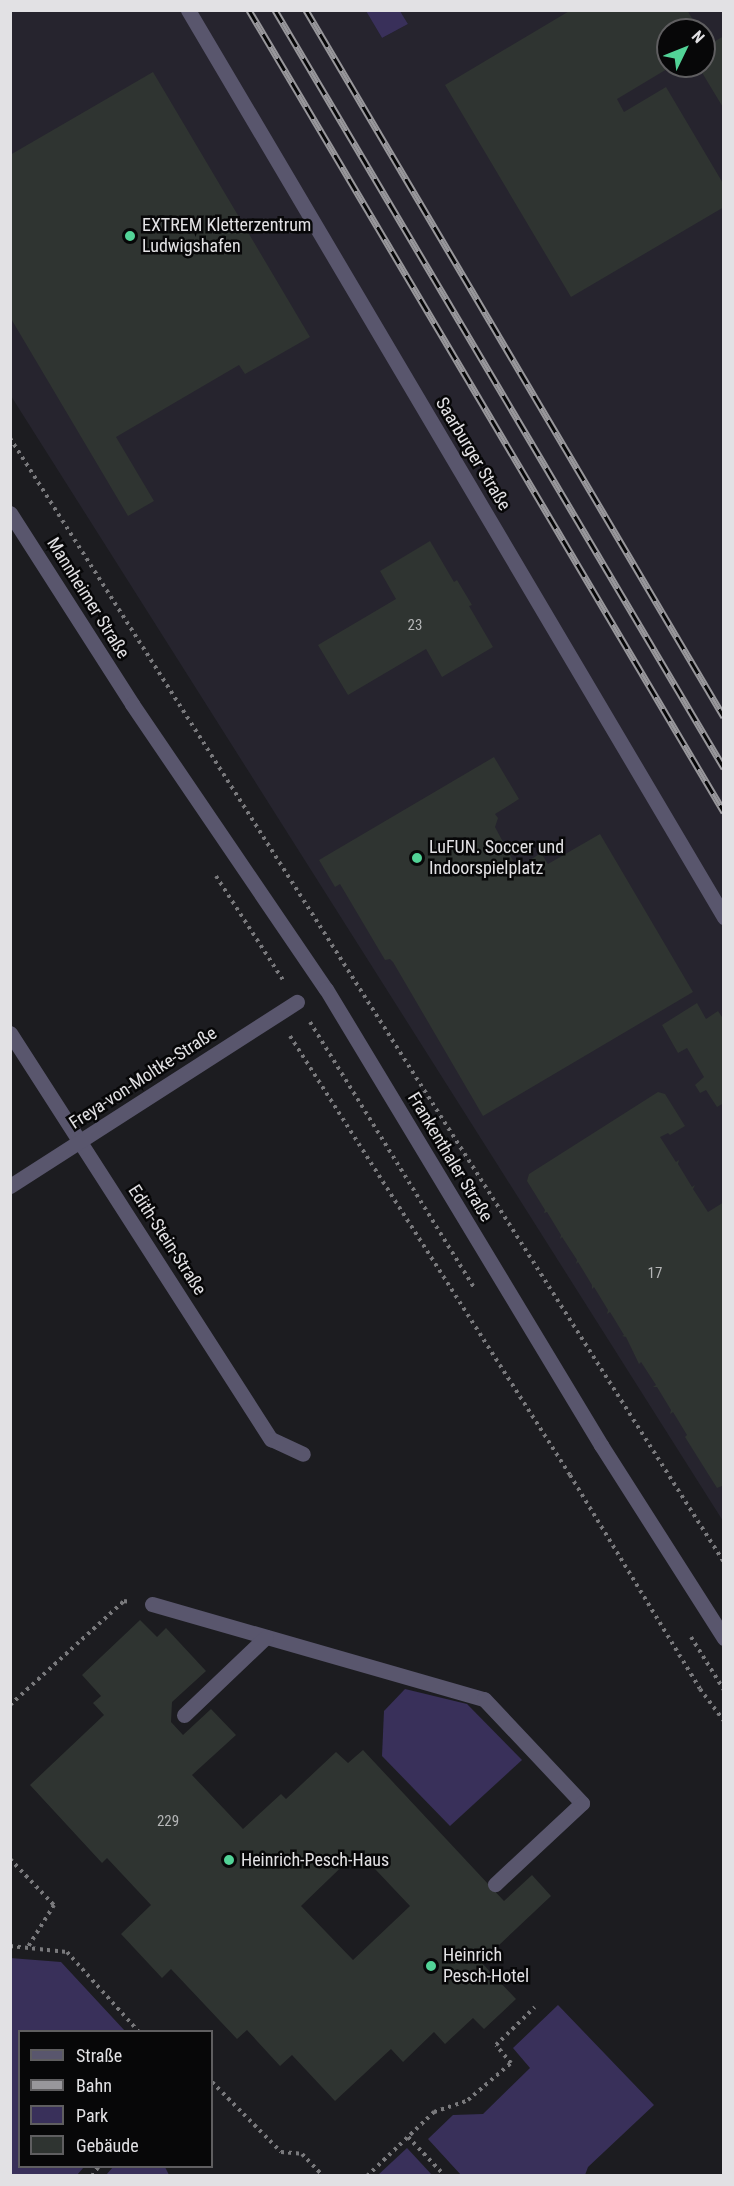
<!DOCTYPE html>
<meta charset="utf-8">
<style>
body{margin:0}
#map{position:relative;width:734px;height:2186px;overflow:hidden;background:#1c1c20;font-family:"Roboto Condensed",sans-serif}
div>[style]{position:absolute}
.built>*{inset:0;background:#26242e}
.green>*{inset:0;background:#39305a}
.building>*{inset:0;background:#2f3431}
.path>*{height:4px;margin-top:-2px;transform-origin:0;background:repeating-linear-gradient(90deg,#79797c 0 3px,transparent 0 7.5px)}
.minor>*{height:15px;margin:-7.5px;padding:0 7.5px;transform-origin:7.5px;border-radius:7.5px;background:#59566d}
.rail>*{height:7px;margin-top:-3.5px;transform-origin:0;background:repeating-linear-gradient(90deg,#070708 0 14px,#98979b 0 28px);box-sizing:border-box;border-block:2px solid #98979b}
.dots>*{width:16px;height:16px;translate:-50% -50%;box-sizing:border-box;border:3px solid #070708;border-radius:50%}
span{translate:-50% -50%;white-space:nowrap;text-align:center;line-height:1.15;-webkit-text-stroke:5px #070708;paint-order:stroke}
.number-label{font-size:15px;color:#b5b6b7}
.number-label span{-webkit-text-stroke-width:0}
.poi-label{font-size:18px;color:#e2e1e4}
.left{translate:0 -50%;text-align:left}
.street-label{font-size:18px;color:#e2e1e4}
.frame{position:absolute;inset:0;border:12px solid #e2e1e4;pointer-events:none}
.legend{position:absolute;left:18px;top:2030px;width:195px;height:138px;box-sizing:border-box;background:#070708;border:2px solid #5f5e60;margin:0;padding:8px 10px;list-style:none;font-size:18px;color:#e2e1e4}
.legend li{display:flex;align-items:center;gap:12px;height:30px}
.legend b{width:30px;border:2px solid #5f5e60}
.north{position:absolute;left:656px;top:18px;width:60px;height:60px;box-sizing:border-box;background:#070708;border:2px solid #5f5e60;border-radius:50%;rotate:47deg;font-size:16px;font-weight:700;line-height:24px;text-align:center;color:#e2e1e4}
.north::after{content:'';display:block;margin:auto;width:21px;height:27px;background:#52d397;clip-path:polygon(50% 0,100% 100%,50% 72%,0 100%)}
</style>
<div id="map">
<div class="built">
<i style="clip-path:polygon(evenodd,11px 11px,366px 11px,382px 38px,408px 24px,400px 11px,723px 11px,723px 1521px,11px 396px,11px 11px,668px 30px,704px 30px,704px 66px,668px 66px,668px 30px)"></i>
</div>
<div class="green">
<i style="clip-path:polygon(366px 11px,400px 11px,408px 24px,382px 38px)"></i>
<i style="clip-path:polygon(405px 1689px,467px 1704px,522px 1760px,450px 1826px,382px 1756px,384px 1711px)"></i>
<i style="clip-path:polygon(10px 1958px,61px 1962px,125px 2031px,20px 2032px,20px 2166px,84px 2167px,77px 2175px,11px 2175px)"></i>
<i style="clip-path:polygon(558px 2005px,654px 2105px,588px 2167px,585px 2175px,461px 2175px,428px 2139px,453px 2115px,483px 2114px,530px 2068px,513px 2048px)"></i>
<i style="clip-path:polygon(407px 2148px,432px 2175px,378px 2175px)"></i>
<i style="clip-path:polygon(113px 2167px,165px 2167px,169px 2175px,106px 2175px)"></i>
</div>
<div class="building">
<i style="clip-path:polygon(571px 10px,687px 10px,699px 30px,668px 30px,668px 66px,672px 66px,617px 99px,624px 112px,666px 87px,724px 185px,724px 207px,571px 297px,445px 85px)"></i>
<i style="clip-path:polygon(724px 36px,724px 109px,698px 66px,704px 66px,704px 39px,708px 45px)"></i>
<i style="clip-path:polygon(153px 72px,310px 337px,245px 374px,239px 365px,116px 437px,154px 501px,128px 516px,10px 317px,10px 155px)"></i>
<i style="clip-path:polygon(430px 541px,454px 582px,457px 580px,472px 605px,469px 606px,493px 647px,442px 677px,426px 649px,348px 695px,318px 645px,396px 599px,380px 571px)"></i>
<i style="clip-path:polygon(494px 757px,519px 799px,495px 814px,498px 818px,495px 827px,517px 868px,541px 853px,548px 864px,600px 834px,693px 992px,483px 1116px,393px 962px,390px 959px,385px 960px,340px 884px,335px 887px,319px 860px)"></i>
<i style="clip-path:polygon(697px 1003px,706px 1019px,718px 1011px,724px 1020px,724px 1103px,717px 1107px,706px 1090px,700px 1093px,695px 1085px,704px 1077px,687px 1048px,678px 1053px,662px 1025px)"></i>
<i style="clip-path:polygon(658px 1092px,665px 1094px,685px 1126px,670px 1135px,668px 1133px,660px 1137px,676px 1162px,679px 1160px,678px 1164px,692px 1187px,695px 1185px,693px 1189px,708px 1212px,724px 1202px,724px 1489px,722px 1486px,717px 1488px,685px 1437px,687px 1435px,673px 1412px,670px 1414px,671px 1410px,657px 1387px,653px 1387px,656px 1385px,641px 1362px,639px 1364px,626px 1337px,622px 1336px,624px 1335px,610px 1312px,607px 1314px,608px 1310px,594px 1287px,592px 1289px,592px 1285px,578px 1262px,576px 1264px,577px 1260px,562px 1237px,560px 1239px,561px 1235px,547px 1212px,544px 1213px,545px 1210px,527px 1181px,529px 1174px)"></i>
<i style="clip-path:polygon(evenodd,140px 1620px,157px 1637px,166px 1628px,206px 1671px,172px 1702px,171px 1722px,183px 1735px,211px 1709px,236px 1735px,192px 1775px,243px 1829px,281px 1794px,286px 1799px,336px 1752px,348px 1763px,363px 1750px,504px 1901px,532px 1875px,551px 1896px,481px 1962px,516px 1999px,484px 2029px,473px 2018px,445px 2044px,434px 2032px,403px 2062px,391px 2049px,335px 2101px,292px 2055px,280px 2066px,247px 2030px,237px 2039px,171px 1969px,162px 1978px,121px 1934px,151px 1905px,107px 1858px,102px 1863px,30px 1785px,104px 1715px,93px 1703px,101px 1696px,82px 1675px,140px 1620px,358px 1851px,410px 1906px,353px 1960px,301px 1906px,358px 1851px)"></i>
</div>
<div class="path">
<i style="left:10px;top:438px;width:1332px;rotate:57.58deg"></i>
<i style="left:216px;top:876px;width:127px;rotate:57.2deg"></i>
<i style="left:310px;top:1022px;width:314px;rotate:58.3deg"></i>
<i style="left:290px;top:1036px;width:521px;rotate:57.47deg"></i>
<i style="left:570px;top:1475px;width:250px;rotate:58.7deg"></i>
<i style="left:700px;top:1689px;width:40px;rotate:53deg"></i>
<i style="left:691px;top:1637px;width:62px;rotate:58.1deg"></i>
<i style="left:10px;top:1705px;width:154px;rotate:-42.4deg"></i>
<i style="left:124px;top:1601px;width:6px;rotate:9deg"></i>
<i style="left:10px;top:1859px;width:64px;rotate:46.3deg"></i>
<i style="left:54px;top:1905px;width:49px;rotate:121.8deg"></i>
<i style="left:10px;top:1946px;width:57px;rotate:6deg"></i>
<i style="left:67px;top:1952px;width:108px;rotate:48deg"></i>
<i style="left:212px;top:2082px;width:98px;rotate:45.4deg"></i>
<i style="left:281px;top:2152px;width:21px;rotate:5deg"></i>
<i style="left:302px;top:2154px;width:30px;rotate:46deg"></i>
<i style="left:408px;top:2137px;width:54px;rotate:46.5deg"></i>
<i style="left:92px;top:2176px;width:12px;rotate:-55deg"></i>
<i style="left:367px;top:2176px;width:93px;rotate:-43.7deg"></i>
<i style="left:434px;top:2112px;width:36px;rotate:-19deg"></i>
<i style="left:468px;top:2100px;width:57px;rotate:-40.7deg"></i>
<i style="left:511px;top:2063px;width:23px;rotate:-130deg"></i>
<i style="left:496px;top:2045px;width:54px;rotate:-44.3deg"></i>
</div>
<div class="minor">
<i style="left:188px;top:10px;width:1054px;rotate:59.42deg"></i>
<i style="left:10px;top:513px;width:227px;rotate:57.4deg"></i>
<i style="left:132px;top:704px;width:345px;rotate:55.8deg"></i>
<i style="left:326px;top:989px;width:533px;rotate:58.91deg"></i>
<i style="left:601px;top:1445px;width:229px;rotate:57.5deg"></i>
<i style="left:10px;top:1033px;width:483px;rotate:57.3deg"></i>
<i style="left:271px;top:1439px;width:35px;rotate:25deg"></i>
<i style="left:10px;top:1186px;width:341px;rotate:-32.7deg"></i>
<i style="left:152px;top:1604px;width:345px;rotate:16deg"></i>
<i style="left:484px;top:1699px;width:143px;rotate:46.7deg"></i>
<i style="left:582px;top:1803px;width:119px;rotate:137deg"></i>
<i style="left:184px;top:1715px;width:113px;rotate:-43.6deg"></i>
</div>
<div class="rail">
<i style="left:249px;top:10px;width:932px;rotate:59.36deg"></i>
<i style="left:275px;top:10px;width:881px;rotate:59.36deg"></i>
<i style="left:306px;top:10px;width:821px;rotate:59.41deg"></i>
</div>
<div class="dots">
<i style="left:130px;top:236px;background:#52d397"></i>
<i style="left:417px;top:858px;background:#52d397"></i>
<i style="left:229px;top:1860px;background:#52d397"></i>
<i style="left:431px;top:1966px;background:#52d397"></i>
</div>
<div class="number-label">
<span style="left:415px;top:626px">23</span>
<span style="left:655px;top:1274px">17</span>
<span style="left:168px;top:1822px">229</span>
</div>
<div class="poi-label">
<span class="left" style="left:142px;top:236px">EXTREM Kletterzentrum<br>Ludwigshafen</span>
<span class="left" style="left:429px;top:858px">LuFUN. Soccer und<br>Indoorspielplatz</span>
<span class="left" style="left:241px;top:1860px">Heinrich-Pesch-Haus</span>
<span class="left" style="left:443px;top:1966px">Heinrich<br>Pesch-Hotel</span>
</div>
<div class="street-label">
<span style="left:473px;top:454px;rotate:59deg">Saarburger Straße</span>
<span style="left:88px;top:598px;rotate:58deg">Mannheimer Straße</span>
<span style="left:143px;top:1078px;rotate:-33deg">Freya-von-Moltke-Straße</span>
<span style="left:450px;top:1157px;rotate:59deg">Frankenthaler Straße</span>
<span style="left:167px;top:1240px;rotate:57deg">Edith-Stein-Straße</span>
</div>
<div class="frame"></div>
<ul class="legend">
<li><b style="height:8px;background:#59566d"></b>Straße</li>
<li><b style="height:8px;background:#98979b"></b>Bahn</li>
<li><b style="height:16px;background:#39305a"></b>Park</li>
<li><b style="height:16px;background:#2f3431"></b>Gebäude</li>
</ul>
<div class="north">N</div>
</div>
